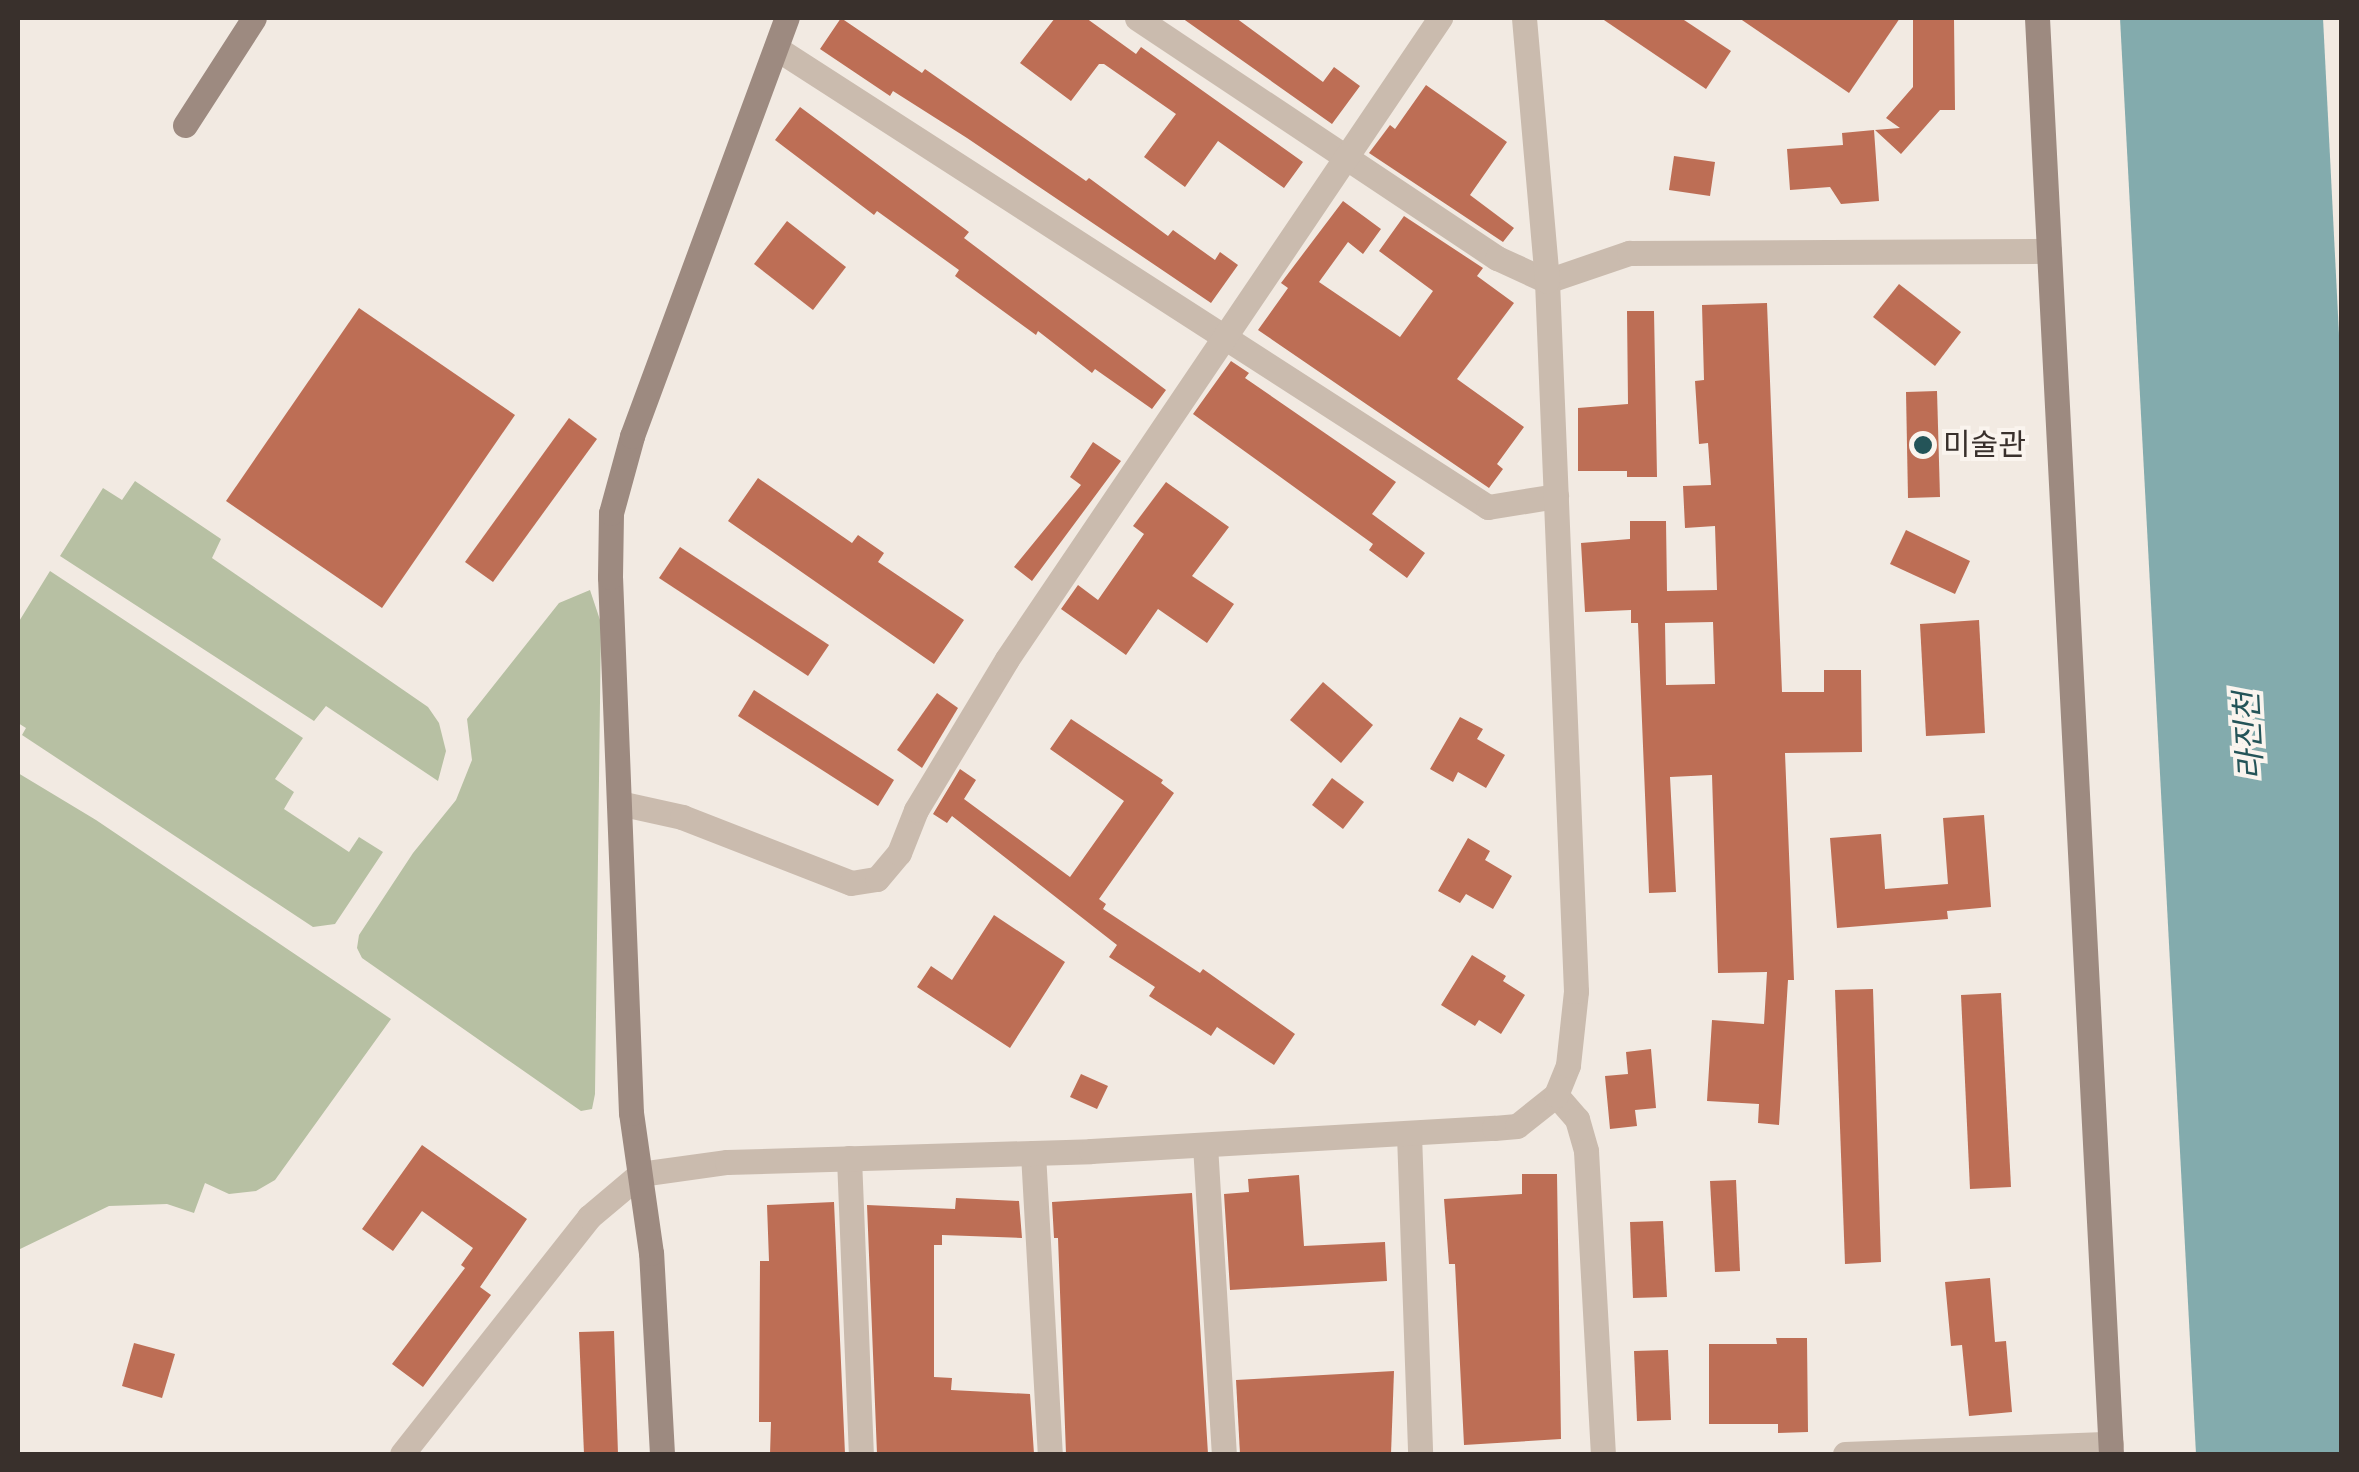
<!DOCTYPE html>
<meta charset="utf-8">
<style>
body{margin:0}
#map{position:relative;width:2359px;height:1472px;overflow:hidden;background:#f2eae2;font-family:"Work Sans","Noto Sans KR",sans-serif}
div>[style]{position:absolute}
.green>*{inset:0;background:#b7c0a3}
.water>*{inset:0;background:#83abad}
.building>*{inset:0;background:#bd6e55}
.street>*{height:25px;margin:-12.5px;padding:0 12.5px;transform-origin:12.5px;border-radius:12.5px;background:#cabbae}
.secondary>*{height:25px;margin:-12.5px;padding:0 12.5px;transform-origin:12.5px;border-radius:12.5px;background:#9d8a80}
.dots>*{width:28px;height:28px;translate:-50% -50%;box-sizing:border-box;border:5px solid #faf4ee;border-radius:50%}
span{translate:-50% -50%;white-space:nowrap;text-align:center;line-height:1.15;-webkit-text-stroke:8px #faf4ee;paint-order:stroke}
.poi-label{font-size:30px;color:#39302c}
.left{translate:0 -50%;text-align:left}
.water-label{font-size:32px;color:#245458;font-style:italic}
.frame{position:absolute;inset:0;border:20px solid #39302c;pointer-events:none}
</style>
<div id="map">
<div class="green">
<i style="clip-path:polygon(135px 481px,221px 539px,212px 558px,428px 707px,439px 723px,446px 751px,438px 781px,326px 706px,314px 721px,60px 556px,103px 488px,122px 500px)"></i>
<i style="clip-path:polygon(50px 571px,303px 738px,275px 779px,294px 792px,284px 809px,349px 852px,359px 837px,383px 852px,335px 924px,313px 927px,22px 735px,26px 728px,18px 723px,18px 623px)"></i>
<i style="clip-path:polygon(590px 590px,601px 623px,595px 1094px,592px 1109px,581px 1111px,362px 958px,357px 948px,359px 935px,413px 853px,456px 800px,472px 760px,467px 719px,559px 603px)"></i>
<i style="clip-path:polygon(18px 773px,96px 820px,391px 1019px,275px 1180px,256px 1191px,229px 1194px,205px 1183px,194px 1213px,167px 1204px,109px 1206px,18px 1250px)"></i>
</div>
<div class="water">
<i style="clip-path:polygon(2120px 18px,2323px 18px,2342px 394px,2341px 1454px,2196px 1454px)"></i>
</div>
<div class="building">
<i style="clip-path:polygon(841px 18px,922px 73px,925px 69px,1086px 181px,1089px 178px,1168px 236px,1173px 230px,1215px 260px,1220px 252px,1238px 265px,1211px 303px,967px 138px,893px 91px,890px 96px,820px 49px)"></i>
<i style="clip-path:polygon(1055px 18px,1086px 18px,1136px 54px,1141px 47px,1303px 162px,1284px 188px,1218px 141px,1185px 187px,1144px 157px,1176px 114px,1104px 64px,1099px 64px,1071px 101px,1020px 63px)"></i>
<i style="clip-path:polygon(1182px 18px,1236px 18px,1323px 82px,1334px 67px,1360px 86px,1332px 124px)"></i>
<i style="clip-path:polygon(1601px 18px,1681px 18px,1731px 51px,1706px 89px)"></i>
<i style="clip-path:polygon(1739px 18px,1900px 18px,1849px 93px)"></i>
<i style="clip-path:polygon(1913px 18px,1954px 18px,1955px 110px,1940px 110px,1901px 154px,1875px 130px,1900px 128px,1886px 118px,1913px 87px)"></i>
<i style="clip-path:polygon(1426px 85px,1507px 142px,1470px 195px,1514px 228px,1503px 242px,1369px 153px,1390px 125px,1395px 129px)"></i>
<i style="clip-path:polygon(800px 107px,969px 232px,964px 238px,1166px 390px,1152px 409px,1095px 369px,1092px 373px,1038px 331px,1036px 335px,955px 276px,959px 270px,877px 211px,874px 215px,775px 140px)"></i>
<i style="clip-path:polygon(1874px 130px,1879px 201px,1841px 204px,1830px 187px,1790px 190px,1787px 149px,1843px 145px,1842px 133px)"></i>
<i style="clip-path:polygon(1674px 156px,1715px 162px,1710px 196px,1669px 190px)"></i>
<i style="clip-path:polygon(1343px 201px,1381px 229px,1363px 254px,1348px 242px,1319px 282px,1400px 337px,1433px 291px,1379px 251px,1404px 216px,1483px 268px,1477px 276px,1514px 303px,1457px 379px,1524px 427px,1497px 464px,1503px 469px,1489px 488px,1258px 330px,1288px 288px,1281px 283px)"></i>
<i style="clip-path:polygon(787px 221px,846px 267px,813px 310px,754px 264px)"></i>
<i style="clip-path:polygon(1899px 284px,1961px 332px,1935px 366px,1873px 317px)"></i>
<i style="clip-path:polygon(evenodd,1767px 303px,1782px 692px,1824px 692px,1824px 670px,1861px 670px,1862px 752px,1785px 753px,1794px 980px,1788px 980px,1779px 1125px,1758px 1123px,1759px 1104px,1707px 1101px,1712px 1020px,1764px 1024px,1767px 972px,1718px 973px,1712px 775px,1670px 777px,1676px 892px,1649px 893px,1638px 623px,1631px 623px,1631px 610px,1585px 612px,1581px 543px,1630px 539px,1630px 521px,1666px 521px,1667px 591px,1717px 590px,1715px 526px,1685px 528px,1683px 486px,1711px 485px,1708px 443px,1699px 444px,1695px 381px,1704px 380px,1702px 305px,1767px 303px,1713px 622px,1715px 684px,1666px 685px,1665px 623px,1713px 622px)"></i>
<i style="clip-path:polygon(359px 308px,515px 415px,382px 608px,226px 501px)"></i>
<i style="clip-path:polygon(1627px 311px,1654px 311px,1657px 477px,1627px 477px,1627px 471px,1578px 471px,1578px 408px,1628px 404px)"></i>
<i style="clip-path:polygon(1231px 361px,1249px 373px,1245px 378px,1396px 482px,1372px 514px,1425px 553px,1407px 578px,1369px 550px,1373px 544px,1193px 414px)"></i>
<i style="clip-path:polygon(1937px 391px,1940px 497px,1908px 498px,1906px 392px)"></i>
<i style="clip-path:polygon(569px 418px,597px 439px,493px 582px,465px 562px)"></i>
<i style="clip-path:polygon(1093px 442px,1121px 461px,1032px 581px,1014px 567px,1081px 485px,1070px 477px)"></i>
<i style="clip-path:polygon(758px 478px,852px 543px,858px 535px,884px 553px,878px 562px,964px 620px,934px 664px,728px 521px)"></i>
<i style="clip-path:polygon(1166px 482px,1229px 527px,1192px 576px,1234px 604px,1207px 643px,1158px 609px,1126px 655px,1061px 609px,1078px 585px,1098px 600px,1144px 534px,1133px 526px)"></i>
<i style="clip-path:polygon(1906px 530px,1970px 561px,1955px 594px,1890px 564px)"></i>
<i style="clip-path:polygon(680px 547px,829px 645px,808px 676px,659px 578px)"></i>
<i style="clip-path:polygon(1979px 620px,1985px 733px,1926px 736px,1920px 624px)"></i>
<i style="clip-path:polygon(1323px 682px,1373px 725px,1341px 763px,1290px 720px)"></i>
<i style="clip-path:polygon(754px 690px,894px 780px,878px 806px,738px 716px)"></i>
<i style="clip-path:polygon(937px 693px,958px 708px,922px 768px,897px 750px)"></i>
<i style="clip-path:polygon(1460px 717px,1483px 729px,1477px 739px,1505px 755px,1486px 788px,1458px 772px,1453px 782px,1430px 769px)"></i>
<i style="clip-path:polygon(1071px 719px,1163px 780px,1161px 783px,1174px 793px,1099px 899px,1106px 904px,1103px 909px,1200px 973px,1203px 969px,1295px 1034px,1274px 1065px,1217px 1027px,1211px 1036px,1149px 996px,1155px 987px,1109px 957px,1117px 945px,952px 816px,947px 823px,933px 814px,960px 769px,976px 780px,964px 799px,1070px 877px,1124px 801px,1050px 749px)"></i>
<i style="clip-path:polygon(1332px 778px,1364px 802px,1343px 829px,1312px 805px)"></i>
<i style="clip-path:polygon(1984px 815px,1991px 907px,1947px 911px,1948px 919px,1837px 928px,1830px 838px,1881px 834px,1885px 889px,1948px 884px,1943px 818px)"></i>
<i style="clip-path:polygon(1468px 838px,1490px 851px,1485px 860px,1512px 876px,1493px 909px,1466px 894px,1460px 903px,1438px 891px)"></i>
<i style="clip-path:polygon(994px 915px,1065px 962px,1010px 1048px,917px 987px,931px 966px,952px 980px)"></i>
<i style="clip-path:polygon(1472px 955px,1506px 976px,1503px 981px,1525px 995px,1501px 1034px,1479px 1020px,1475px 1026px,1441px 1005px)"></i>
<i style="clip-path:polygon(1873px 989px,1881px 1262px,1845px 1264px,1835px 990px)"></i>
<i style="clip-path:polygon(2001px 993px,2011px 1187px,1970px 1189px,1961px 995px)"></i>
<i style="clip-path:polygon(1651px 1049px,1656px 1108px,1635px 1110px,1637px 1126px,1610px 1129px,1605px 1076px,1628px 1074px,1626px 1052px)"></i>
<i style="clip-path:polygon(1081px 1074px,1108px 1086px,1097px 1109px,1070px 1097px)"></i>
<i style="clip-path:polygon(422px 1145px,527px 1219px,480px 1287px,491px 1295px,423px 1387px,392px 1364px,465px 1268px,461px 1265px,473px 1248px,422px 1211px,393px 1251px,362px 1229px)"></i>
<i style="clip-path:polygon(1522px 1174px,1557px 1174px,1561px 1439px,1464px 1445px,1455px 1264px,1449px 1264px,1444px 1199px,1522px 1194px)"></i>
<i style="clip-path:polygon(1299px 1175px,1304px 1246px,1385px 1242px,1387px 1281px,1230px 1290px,1224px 1194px,1249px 1192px,1248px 1179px)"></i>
<i style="clip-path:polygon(1736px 1180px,1740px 1271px,1715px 1272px,1710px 1181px)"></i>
<i style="clip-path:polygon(1192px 1193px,1208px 1454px,1066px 1454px,1058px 1238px,1054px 1238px,1052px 1202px)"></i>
<i style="clip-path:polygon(956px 1198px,1019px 1201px,1022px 1238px,942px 1235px,942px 1245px,934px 1245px,934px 1377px,952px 1378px,951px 1390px,1030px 1394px,1034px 1454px,877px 1454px,867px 1205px,955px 1209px)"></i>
<i style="clip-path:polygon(834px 1202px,845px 1454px,770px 1454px,771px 1422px,759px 1422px,760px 1261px,769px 1261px,767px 1205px)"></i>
<i style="clip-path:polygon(1663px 1221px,1667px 1297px,1633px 1298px,1630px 1222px)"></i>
<i style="clip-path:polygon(1990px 1278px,1995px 1342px,2006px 1341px,2012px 1412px,1969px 1416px,1962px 1345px,1951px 1346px,1945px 1282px)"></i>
<i style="clip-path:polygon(614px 1331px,618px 1454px,584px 1454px,579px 1332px)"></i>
<i style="clip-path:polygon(1776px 1338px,1807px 1338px,1808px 1432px,1778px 1433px,1778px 1424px,1709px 1424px,1709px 1344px,1777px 1344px)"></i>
<i style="clip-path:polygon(134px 1343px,175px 1354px,162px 1398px,122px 1386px)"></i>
<i style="clip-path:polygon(1668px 1350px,1671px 1420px,1637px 1421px,1634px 1351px)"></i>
<i style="clip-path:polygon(1394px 1371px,1391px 1454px,1240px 1454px,1236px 1380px)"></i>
</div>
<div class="street">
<i style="left:1137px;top:18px;width:433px;rotate:33.7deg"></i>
<i style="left:1497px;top:258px;width:55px;rotate:24.7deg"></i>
<i style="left:1547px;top:281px;width:87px;rotate:-18.9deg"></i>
<i style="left:1629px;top:253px;width:420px;rotate:-0.3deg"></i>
<i style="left:776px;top:48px;width:847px;rotate:32.81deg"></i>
<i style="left:1488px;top:507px;width:69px;rotate:-9.2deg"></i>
<i style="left:619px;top:803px;width:65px;rotate:12.5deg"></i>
<i style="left:682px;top:817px;width:181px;rotate:21.3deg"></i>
<i style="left:851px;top:883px;width:26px;rotate:-9deg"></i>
<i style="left:877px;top:879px;width:34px;rotate:-50deg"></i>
<i style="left:899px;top:853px;width:46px;rotate:-68.4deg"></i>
<i style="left:916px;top:810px;width:176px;rotate:-58.9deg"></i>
<i style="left:1007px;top:659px;width:774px;rotate:-55.96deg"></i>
<i style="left:1556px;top:1095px;width:32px;rotate:49deg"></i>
<i style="left:1577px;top:1119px;width:33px;rotate:74deg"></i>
<i style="left:1586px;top:1151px;width:303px;rotate:86.8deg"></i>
<i style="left:1409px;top:1134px;width:320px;rotate:88deg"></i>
<i style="left:1205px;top:1145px;width:310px;rotate:86.5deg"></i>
<i style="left:1033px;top:1153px;width:301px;rotate:86.8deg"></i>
<i style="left:849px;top:1158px;width:296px;rotate:87.7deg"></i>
<i style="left:402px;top:1454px;width:302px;rotate:-51.7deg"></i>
<i style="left:589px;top:1217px;width:67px;rotate:-40.1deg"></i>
<i style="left:640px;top:1174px;width:88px;rotate:-7.9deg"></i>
<i style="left:727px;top:1162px;width:364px;rotate:-1.7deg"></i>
<i style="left:1091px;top:1151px;width:404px;rotate:-3.3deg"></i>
<i style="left:1494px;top:1128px;width:23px;rotate:-5deg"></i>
<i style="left:1517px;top:1126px;width:50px;rotate:-38.5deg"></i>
<i style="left:1556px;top:1095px;width:32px;rotate:-68deg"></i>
<i style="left:1568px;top:1065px;width:74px;rotate:-83.8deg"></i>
<i style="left:1576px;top:991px;width:711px;rotate:-92.34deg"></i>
<i style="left:1547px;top:281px;width:264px;rotate:-95deg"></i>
<i style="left:1845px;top:1454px;width:266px;rotate:-2.2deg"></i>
</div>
<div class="secondary">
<i style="left:2037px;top:18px;width:1438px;rotate:87.05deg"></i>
<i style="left:185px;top:125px;width:127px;rotate:-57.2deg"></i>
<i style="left:662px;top:1454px;width:201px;rotate:-93.1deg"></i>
<i style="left:651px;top:1253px;width:141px;rotate:-98.1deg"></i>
<i style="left:631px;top:1113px;width:536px;rotate:-92.24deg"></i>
<i style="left:610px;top:577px;width:64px;rotate:-89.1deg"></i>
<i style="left:611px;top:513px;width:80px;rotate:-74.7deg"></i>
<i style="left:632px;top:436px;width:446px;rotate:-69.7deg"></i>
</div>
<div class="dots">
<i style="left:1923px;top:445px;background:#245458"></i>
</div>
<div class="poi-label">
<span class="left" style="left:1943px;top:445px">미술관</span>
</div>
<div class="water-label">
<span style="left:2249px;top:736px;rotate:-93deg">라진천</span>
</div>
<div class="frame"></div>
</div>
